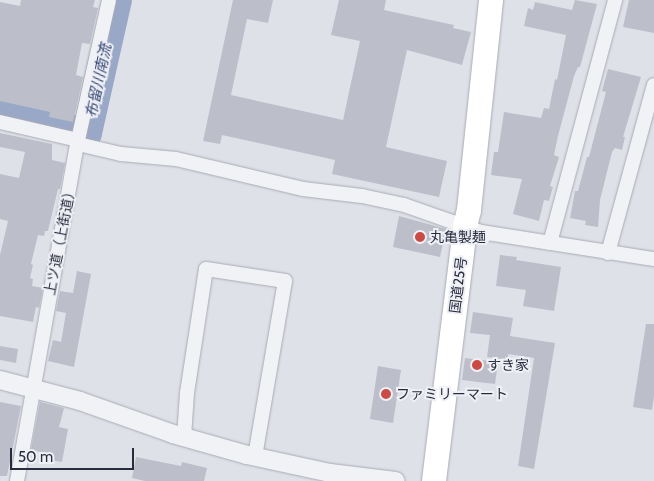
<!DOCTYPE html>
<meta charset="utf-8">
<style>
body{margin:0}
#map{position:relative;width:654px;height:481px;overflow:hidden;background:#dfe1e8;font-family:Cabin,"Noto Sans JP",sans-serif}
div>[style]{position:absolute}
.river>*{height:30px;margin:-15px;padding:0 15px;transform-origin:15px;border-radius:15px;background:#9aa8c7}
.building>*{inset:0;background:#bcbfca}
.roads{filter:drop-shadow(0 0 1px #a8abb5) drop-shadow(0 0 1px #a8abb5)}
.minor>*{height:14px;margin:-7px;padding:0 7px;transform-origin:7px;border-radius:7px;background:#f1f2f6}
.tertiary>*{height:18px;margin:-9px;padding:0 9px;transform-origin:9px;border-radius:9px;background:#f1f2f6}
.trunk>*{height:24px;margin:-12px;padding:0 12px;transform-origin:12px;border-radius:12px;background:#fff}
.dots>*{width:14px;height:14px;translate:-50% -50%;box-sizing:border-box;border:2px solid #eef0f5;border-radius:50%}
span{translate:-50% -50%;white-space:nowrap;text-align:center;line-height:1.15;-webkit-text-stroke:4px #eef0f5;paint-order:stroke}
.poi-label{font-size:14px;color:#282c3e}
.left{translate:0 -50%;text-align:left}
.street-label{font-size:14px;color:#282c3e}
.water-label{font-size:15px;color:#334471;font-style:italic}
.scale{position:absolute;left:10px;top:448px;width:124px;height:22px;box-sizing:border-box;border:2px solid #282c3e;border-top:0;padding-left:6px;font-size:15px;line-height:18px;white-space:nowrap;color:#282c3e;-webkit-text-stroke:4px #eef0f5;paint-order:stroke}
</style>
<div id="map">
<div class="river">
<i style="left:0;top:114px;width:89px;rotate:12.3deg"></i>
<i style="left:87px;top:133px;width:136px;rotate:-77.3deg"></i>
</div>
<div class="building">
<i style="clip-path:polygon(21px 0,95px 0,93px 7px,98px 8px,90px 44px,82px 43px,76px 75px,83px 77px,73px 122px,49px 117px,50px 112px,0 101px,0 2px,20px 6px)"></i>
<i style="clip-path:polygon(233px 0,273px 0,268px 23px,247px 19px,231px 95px,343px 120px,360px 41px,331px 35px,339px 0,386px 0,384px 10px,454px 25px,453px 28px,471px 32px,462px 65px,407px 50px,386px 147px,447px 161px,439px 197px,332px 174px,335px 160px,222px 135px,220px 144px,203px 141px)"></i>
<i style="clip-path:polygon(575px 0,597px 4px,580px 67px,578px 67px,574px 76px,558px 136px,554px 155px,559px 157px,550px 186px,553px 187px,549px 201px,544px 200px,539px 221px,513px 214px,522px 179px,491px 175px,494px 152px,498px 152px,504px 112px,541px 118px,544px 108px,549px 109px,555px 79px,557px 80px,566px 35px,524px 26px,528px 8px,533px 10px,535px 2px,572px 10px)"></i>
<i style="clip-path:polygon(629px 0,654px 0,654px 33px,623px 27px)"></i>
<i style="clip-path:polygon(608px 69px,641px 77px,623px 137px,625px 137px,622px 150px,615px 148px,612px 152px,600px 200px,598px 227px,585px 225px,586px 221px,570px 218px,575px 191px,578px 191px,587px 157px,589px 157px,606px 92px,602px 91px)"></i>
<i style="clip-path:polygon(0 133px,52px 144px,52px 160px,65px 163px,60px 189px,58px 189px,48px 231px,45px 231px,44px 236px,38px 235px,31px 264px,33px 265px,30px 278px,33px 279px,32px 286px,43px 288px,39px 308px,36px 307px,33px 322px,0 316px,0 255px,8px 221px,0 219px,0 174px,19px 178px,25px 152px,0 147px)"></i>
<i style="clip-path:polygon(399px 216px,446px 229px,440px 257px,393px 247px)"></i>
<i style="clip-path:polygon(500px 255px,517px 257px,516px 260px,561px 267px,554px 311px,523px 306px,526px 290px,496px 286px)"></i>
<i style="clip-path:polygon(77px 271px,91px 274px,74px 367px,48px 361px,53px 340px,61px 342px,66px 313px,56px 311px,60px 291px,73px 293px)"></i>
<i style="clip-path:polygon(473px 312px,513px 318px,510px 336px,555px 343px,534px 469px,518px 466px,534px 358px,508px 354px,508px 360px,487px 357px,490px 335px,470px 333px)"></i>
<i style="clip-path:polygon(646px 324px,654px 324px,654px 396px,652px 410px,633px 407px)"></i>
<i style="clip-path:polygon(0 346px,18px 349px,16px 363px,0 360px)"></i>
<i style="clip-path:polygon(465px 358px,498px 362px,495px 384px,462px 380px)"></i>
<i style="clip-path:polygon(378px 366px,401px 370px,393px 423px,370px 419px)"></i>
<i style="clip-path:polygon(0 402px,21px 406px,7px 476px,0 476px)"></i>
<i style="clip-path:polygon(40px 402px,64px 408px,59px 427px,68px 429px,62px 462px,44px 459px,45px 453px,31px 450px)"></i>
<i style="clip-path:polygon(136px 457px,181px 466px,182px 462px,207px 468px,204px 481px,145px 481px,132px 478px)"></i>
</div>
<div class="roads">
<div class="minor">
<i style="left:0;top:122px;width:80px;rotate:13deg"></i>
<i style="left:78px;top:144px;width:44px;rotate:13.1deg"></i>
<i style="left:121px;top:154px;width:55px;rotate:5.2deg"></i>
<i style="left:176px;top:159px;width:130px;rotate:13.3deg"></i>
<i style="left:303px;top:189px;width:59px;rotate:6.8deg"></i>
<i style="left:362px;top:196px;width:43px;rotate:12.1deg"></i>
<i style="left:404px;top:205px;width:82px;rotate:19.3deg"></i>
<i style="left:481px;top:232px;width:175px;rotate:8.9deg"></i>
<i style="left:550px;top:243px;width:252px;rotate:-75deg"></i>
<i style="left:608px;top:253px;width:174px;rotate:-74.7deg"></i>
<i style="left:184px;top:437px;width:44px;rotate:-86.1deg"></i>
<i style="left:187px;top:393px;width:125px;rotate:-81.3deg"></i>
<i style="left:206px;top:269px;width:80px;rotate:8.6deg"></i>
<i style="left:285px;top:281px;width:178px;rotate:99.7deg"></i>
<i style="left:17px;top:481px;width:346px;rotate:-79.9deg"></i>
<i style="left:78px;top:140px;width:143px;rotate:-77.5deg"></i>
</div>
<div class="tertiary">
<i style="left:0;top:380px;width:83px;rotate:14.7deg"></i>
<i style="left:80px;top:401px;width:99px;rotate:19.5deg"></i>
<i style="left:173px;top:434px;width:77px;rotate:15.8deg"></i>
<i style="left:247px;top:455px;width:85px;rotate:12.2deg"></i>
<i style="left:330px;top:473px;width:66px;rotate:6.9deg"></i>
</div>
<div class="trunk">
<i style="left:434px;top:481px;width:256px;rotate:-83deg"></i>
<i style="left:465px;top:227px;width:17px;rotate:-77deg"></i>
<i style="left:469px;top:210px;width:211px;rotate:-84deg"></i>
</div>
</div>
<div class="dots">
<i style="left:420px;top:237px;background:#cb4a46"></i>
<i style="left:477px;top:365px;background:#cb4a46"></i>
<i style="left:386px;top:394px;background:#cb4a46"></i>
</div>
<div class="poi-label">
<span class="left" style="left:430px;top:237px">丸亀製麺</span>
<span class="left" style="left:487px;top:365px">すき家</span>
<span class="left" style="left:396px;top:394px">ファミリーマート</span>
</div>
<div class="street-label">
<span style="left:60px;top:240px;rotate:-79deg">上ツ道（上街道）</span>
<span style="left:458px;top:285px;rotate:-83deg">国道25号</span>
</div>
<div class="water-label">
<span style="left:99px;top:81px;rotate:-78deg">布留川南流</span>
</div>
<div class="scale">50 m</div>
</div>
